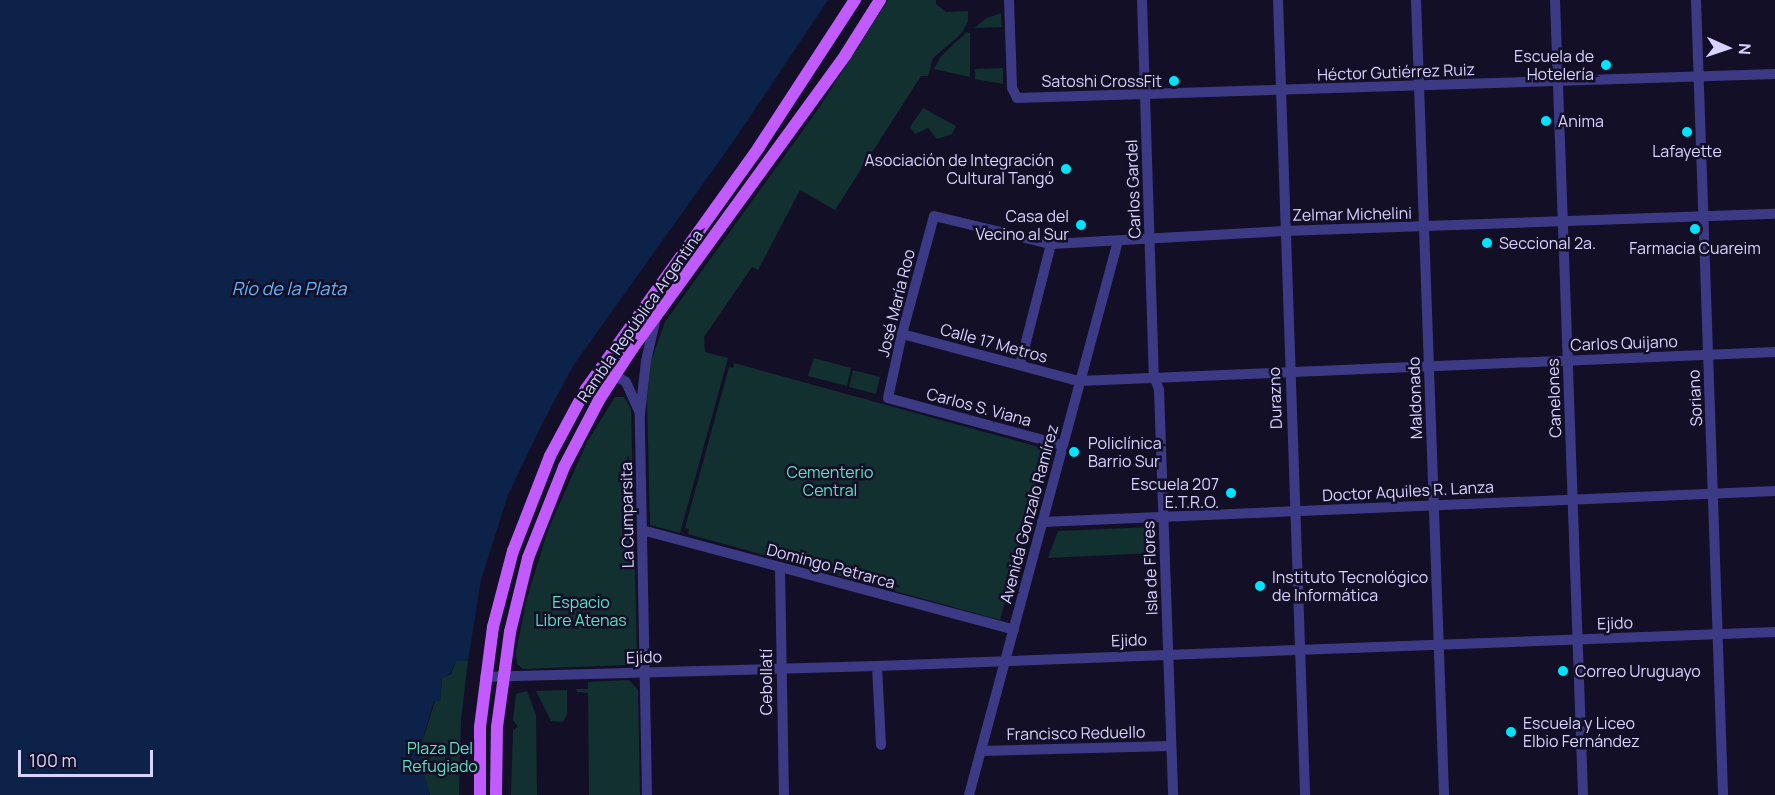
<!DOCTYPE html>
<meta charset="utf-8">
<style>
body{margin:0}
#map{position:relative;width:1775px;height:795px;overflow:hidden;background:#130f26;font-family:Manrope,sans-serif}
div>[style]{position:absolute}
.green>*{inset:0;background:#12302f}
.water>*{inset:0;background:#0c2248}
.minor>*{height:10px;margin:-5px;padding:0 5px;transform-origin:5px;border-radius:5px;background:#3d3a85}
.major>*{height:12px;margin:-6px;padding:0 6px;transform-origin:6px;border-radius:6px;background:#c25bff}
.dots>*{width:16px;height:16px;translate:-50% -50%;box-sizing:border-box;border:3px solid #130f26;border-radius:50%}
span{translate:-50% -50%;white-space:nowrap;text-align:center;line-height:1.15;-webkit-text-stroke:5px #130f26;paint-order:stroke}
.poi-label{font-size:16px;color:#d9d4ff}
.right{translate:-100% -50%;text-align:right}
.left{translate:0 -50%;text-align:left}
.street-label{font-size:16px;color:#d9d4ff}
.park-label{font-size:16px;color:#5fe0c0}
.water-label{font-size:18px;color:#62b6ff;font-style:italic}
.north{position:absolute;left:1697px;top:18px;width:60px;height:60px;-webkit-text-stroke:4px #130f26;paint-order:stroke;rotate:93deg;font-size:16px;font-weight:700;line-height:24px;text-align:center;color:#d9d4ff}
.north::after{content:'';display:block;margin:auto;width:21px;height:27px;background:#d9d4ff;clip-path:polygon(50% 0,100% 100%,50% 72%,0 100%)}
.scale{position:absolute;left:18px;top:750px;width:135px;height:27px;box-sizing:border-box;border:3px solid #d9d4ff;border-top:0;padding-left:8px;font-size:18px;line-height:21px;white-space:nowrap;color:#d9d4ff;-webkit-text-stroke:4px #130f26;paint-order:stroke}
</style>
<div id="map">
<div class="green">
<i style="clip-path:polygon(888px 0,936px 0,936px 4px,946px 12px,968px 11px,968px 21px,961px 34px,933px 58px,928px 76px,921px 76px,835px 210px,800px 190px,758px 270px,752px 267px,704px 337px,705px 352px,728px 358px,680px 533px,650px 525px,647px 400px,651px 361px,665px 322px,819px 108px)"></i>
<i style="clip-path:polygon(1001px 13px,1002px 27px,974px 28px,987px 18px)"></i>
<i style="clip-path:polygon(967px 32px,970px 33px,970px 77px,934px 69px,941px 56px)"></i>
<i style="clip-path:polygon(1003px 68px,1003px 84px,975px 79px,975px 69px)"></i>
<i style="clip-path:polygon(923px 108px,956px 126px,952px 134px,937px 139px,928px 128px,915px 134px,910px 127px)"></i>
<i style="clip-path:polygon(814px 358px,851px 368px,847px 386px,808px 376px)"></i>
<i style="clip-path:polygon(734px 363px,1046px 449px,1000px 620px,688px 534px,689px 529px,685px 528px,729px 367px,733px 368px)"></i>
<i style="clip-path:polygon(853px 370px,880px 377px,876px 394px,849px 387px)"></i>
<i style="clip-path:polygon(615px 397px,624px 397px,631px 409px,637px 656px,628px 665px,523px 669px,517px 664px,516px 652px,527px 598px,548px 530px,587px 442px)"></i>
<i style="clip-path:polygon(1152px 527px,1153px 553px,1048px 558px,1058px 531px)"></i>
<i style="clip-path:polygon(456px 661px,468px 661px,461px 720px,459px 795px,430px 795px,422px 772px,421px 746px,435px 701px,440px 701px,442px 678px,451px 674px)"></i>
<i style="clip-path:polygon(629px 680px,638px 690px,640px 795px,589px 795px,588px 693px,577px 692px,576px 689px,588px 689px,588px 682px)"></i>
<i style="clip-path:polygon(567px 690px,567px 714px,563px 722px,551px 721px,536px 691px)"></i>
<i style="clip-path:polygon(527px 691px,536px 715px,537px 795px,511px 795px,513px 730px,518px 727px,513px 720px,516px 694px)"></i>
</div>
<div class="water">
<i style="clip-path:polygon(0 0,828px 0,735px 139px,573px 366px,540px 428px,508px 495px,481px 580px,468px 661px,456px 661px,450px 674px,442px 678px,440px 701px,434px 701px,423px 738px,421px 764px,430px 795px,0 795px)"></i>
</div>
<div class="minor">
<i style="left:1009px;top:0;width:88px;rotate:88deg"></i>
<i style="left:1012px;top:88px;width:11px;rotate:63deg"></i>
<i style="left:1017px;top:98px;width:758px;rotate:-1.81deg"></i>
<i style="left:1142px;top:0;width:376px;rotate:88.2deg"></i>
<i style="left:1154px;top:376px;width:15px;rotate:70deg"></i>
<i style="left:1159px;top:390px;width:405px;rotate:88deg"></i>
<i style="left:1278px;top:0;width:795px;rotate:88.05deg"></i>
<i style="left:1416px;top:0;width:795px;rotate:87.98deg"></i>
<i style="left:1555px;top:0;width:795px;rotate:87.98deg"></i>
<i style="left:1696px;top:0;width:795px;rotate:88.05deg"></i>
<i style="left:902px;top:334px;width:183px;rotate:14.9deg"></i>
<i style="left:1079px;top:381px;width:697px;rotate:-2.39deg"></i>
<i style="left:1020px;top:365px;width:125px;rotate:-75.6deg"></i>
<i style="left:615px;top:375px;width:13px;rotate:32deg"></i>
<i style="left:626px;top:382px;width:34px;rotate:66deg"></i>
<i style="left:1062px;top:445px;width:180px;rotate:-164.9deg"></i>
<i style="left:888px;top:398px;width:66px;rotate:-77.7deg"></i>
<i style="left:902px;top:334px;width:122px;rotate:-74.8deg"></i>
<i style="left:934px;top:216px;width:120px;rotate:13.5deg"></i>
<i style="left:1051px;top:244px;width:233px;rotate:-3.2deg"></i>
<i style="left:1284px;top:231px;width:491px;rotate:-2deg"></i>
<i style="left:1042px;top:522px;width:734px;rotate:-2.42deg"></i>
<i style="left:642px;top:530px;width:385px;rotate:15deg"></i>
<i style="left:780px;top:569px;width:226px;rotate:89deg"></i>
<i style="left:877px;top:666px;width:79px;rotate:87.1deg"></i>
<i style="left:485px;top:677px;width:392px;rotate:-1.6deg"></i>
<i style="left:877px;top:666px;width:899px;rotate:-2.17deg"></i>
<i style="left:981px;top:751px;width:190px;rotate:-1.5deg"></i>
<i style="left:647px;top:795px;width:381px;rotate:-91.1deg"></i>
<i style="left:640px;top:414px;width:53px;rotate:-83.5deg"></i>
<i style="left:646px;top:361px;width:45px;rotate:-77.2deg"></i>
<i style="left:969px;top:795px;width:574px;rotate:-74.95deg"></i>
</div>
<div class="major">
<i style="left:480px;top:795px;width:68px;rotate:-90deg"></i>
<i style="left:480px;top:727px;width:101px;rotate:-82.6deg"></i>
<i style="left:493px;top:627px;width:79px;rotate:-75.3deg"></i>
<i style="left:513px;top:551px;width:102px;rotate:-68.7deg"></i>
<i style="left:550px;top:456px;width:76px;rotate:-61.8deg"></i>
<i style="left:586px;top:389px;width:297px;rotate:-54.4deg"></i>
<i style="left:759px;top:147px;width:176px;rotate:-56.9deg"></i>
<i style="left:496px;top:795px;width:68px;rotate:-89.2deg"></i>
<i style="left:497px;top:727px;width:96px;rotate:-82.2deg"></i>
<i style="left:510px;top:632px;width:76px;rotate:-76.3deg"></i>
<i style="left:528px;top:558px;width:98px;rotate:-68.4deg"></i>
<i style="left:564px;top:467px;width:76px;rotate:-62.4deg"></i>
<i style="left:599px;top:400px;width:61px;rotate:-57.1deg"></i>
<i style="left:632px;top:349px;width:364px;rotate:-54deg"></i>
<i style="left:846px;top:54px;width:64px;rotate:-57.8deg"></i>
</div>
<div class="dots">
<i style="left:1606px;top:65px;background:#00e5ff"></i>
<i style="left:1174px;top:81px;background:#00e5ff"></i>
<i style="left:1546px;top:121px;background:#00e5ff"></i>
<i style="left:1687px;top:132px;background:#00e5ff"></i>
<i style="left:1066px;top:169px;background:#00e5ff"></i>
<i style="left:1081px;top:225px;background:#00e5ff"></i>
<i style="left:1695px;top:229px;background:#00e5ff"></i>
<i style="left:1487px;top:243px;background:#00e5ff"></i>
<i style="left:1074px;top:452px;background:#00e5ff"></i>
<i style="left:1231px;top:493px;background:#00e5ff"></i>
<i style="left:1260px;top:586px;background:#00e5ff"></i>
<i style="left:1563px;top:671px;background:#00e5ff"></i>
<i style="left:1511px;top:732px;background:#00e5ff"></i>
</div>
<div class="poi-label">
<span class="right" style="left:1594px;top:65px">Escuela de<br>Hotelería</span>
<span class="right" style="left:1162px;top:81px">Satoshi CrossFit</span>
<span class="left" style="left:1558px;top:121px">Anima</span>
<span style="left:1687px;top:151px">Lafayette</span>
<span class="right" style="left:1054px;top:169px">Asociación de Integración<br>Cultural Tangó</span>
<span class="right" style="left:1069px;top:225px">Casa del<br>Vecino al Sur</span>
<span class="left" style="left:1499px;top:243px">Seccional 2a.</span>
<span style="left:1695px;top:248px">Farmacia Cuareim</span>
<span class="left" style="left:1088px;top:452px">Policlínica<br>Barrio Sur</span>
<span class="right" style="left:1219px;top:493px">Escuela 207<br>E.T.R.O.</span>
<span class="left" style="left:1272px;top:586px">Instituto Tecnológico<br>de Informática</span>
<span class="left" style="left:1575px;top:671px">Correo Uruguayo</span>
<span class="left" style="left:1523px;top:732px">Escuela y Liceo<br>Elbio Fernández</span>
</div>
<div class="street-label">
<span style="left:1396px;top:72px;rotate:-2deg">Héctor Gutiérrez Ruiz</span>
<span style="left:1133px;top:189px;rotate:-92deg">Carlos Gardel</span>
<span style="left:1352px;top:214px;rotate:-1deg">Zelmar Michelini</span>
<span style="left:896px;top:303px;rotate:-76deg">José María Roo</span>
<span style="left:640px;top:316px;rotate:-55deg">Rambla República Argentina</span>
<span style="left:994px;top:343px;rotate:15deg">Calle 17 Metros</span>
<span style="left:1624px;top:343px;rotate:-2deg">Carlos Quijano</span>
<span style="left:1275px;top:398px;rotate:-92deg">Durazno</span>
<span style="left:1415px;top:398px;rotate:-92deg">Maldonado</span>
<span style="left:1554px;top:398px;rotate:-92deg">Canelones</span>
<span style="left:1695px;top:398px;rotate:-93deg">Soriano</span>
<span style="left:979px;top:407px;rotate:15deg">Carlos S. Viana</span>
<span style="left:1408px;top:491px;rotate:-3deg">Doctor Aquiles R. Lanza</span>
<span style="left:1029px;top:514px;rotate:-75deg">Avenida Gonzalo Ramírez</span>
<span style="left:627px;top:515px;rotate:-91deg">La Cumparsita</span>
<span style="left:831px;top:566px;rotate:15deg">Domingo Petrarca</span>
<span style="left:1150px;top:568px;rotate:-92deg">Isla de Flores</span>
<span style="left:1615px;top:623px;rotate:-2deg">Ejido</span>
<span style="left:1129px;top:640px;rotate:-2deg">Ejido</span>
<span style="left:644px;top:657px;rotate:-2deg">Ejido</span>
<span style="left:766px;top:682px;rotate:-90deg">Cebollatí</span>
<span style="left:1076px;top:733px;rotate:-1deg">Francisco Reduello</span>
</div>
<div class="park-label">
<span style="left:830px;top:481px">Cementerio<br>Central</span>
<span style="left:581px;top:611px">Espacio<br>Libre Atenas</span>
<span style="left:440px;top:757px">Plaza Del<br>Refugiado</span>
</div>
<div class="water-label">
<span style="left:289px;top:288px">Río de la Plata</span>
</div>
<div class="north">N</div>
<div class="scale">100 m</div>
</div>
